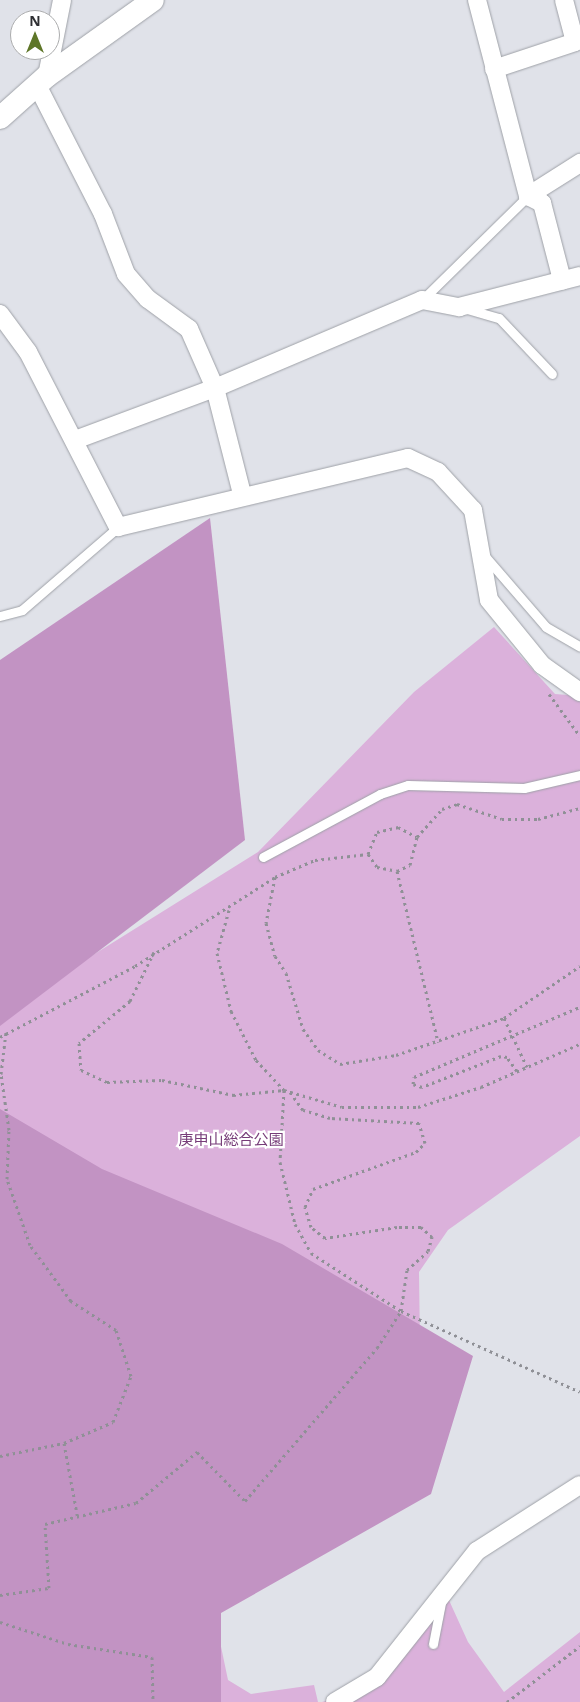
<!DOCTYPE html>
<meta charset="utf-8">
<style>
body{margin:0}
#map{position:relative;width:580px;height:1702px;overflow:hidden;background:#e0e2e9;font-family:"Noto Sans","Noto Sans JP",sans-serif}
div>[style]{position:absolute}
.green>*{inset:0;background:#dbb1db}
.forest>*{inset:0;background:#c293c3}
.path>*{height:3px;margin-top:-1.5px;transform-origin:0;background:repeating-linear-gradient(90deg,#8f9096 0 2.5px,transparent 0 6.5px)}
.roads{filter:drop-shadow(0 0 1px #9ea1a7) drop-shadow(0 0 1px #9ea1a7)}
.service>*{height:9px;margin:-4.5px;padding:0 4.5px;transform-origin:4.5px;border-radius:4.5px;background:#fff}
.minor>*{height:18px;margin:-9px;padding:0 9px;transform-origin:9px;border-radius:9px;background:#fff}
.tertiary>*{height:22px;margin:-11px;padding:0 11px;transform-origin:11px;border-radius:11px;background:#fff}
span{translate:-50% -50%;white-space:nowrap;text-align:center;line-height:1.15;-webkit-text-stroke:4.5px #fff;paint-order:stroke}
.park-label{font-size:15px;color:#773d79}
.north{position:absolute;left:10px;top:10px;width:50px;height:50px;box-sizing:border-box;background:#fff;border:1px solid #abacad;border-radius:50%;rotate:0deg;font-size:14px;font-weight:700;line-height:20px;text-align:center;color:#2e2f32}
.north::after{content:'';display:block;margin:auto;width:18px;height:22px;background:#5e7628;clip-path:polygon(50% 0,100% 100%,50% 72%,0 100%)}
</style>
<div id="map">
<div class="green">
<i style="clip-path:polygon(494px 627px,555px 694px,580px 696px,580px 1136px,448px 1230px,419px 1272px,422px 1491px,214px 1613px,228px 1680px,251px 1694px,314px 1685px,318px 1702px,0 1702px,0 1013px,258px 852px,414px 692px)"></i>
<i style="clip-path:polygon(448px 1598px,468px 1642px,504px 1692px,580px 1632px,580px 1702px,322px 1702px,378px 1686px)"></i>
</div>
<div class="forest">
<i style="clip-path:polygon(210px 518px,245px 840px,0 1026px,0 660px)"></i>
<i style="clip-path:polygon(0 1109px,102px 1169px,282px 1244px,473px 1356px,431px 1494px,221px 1613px,221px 1702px,0 1702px)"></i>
</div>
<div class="path">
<i style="left:549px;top:694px;width:52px;rotate:53.6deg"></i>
<i style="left:368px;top:854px;width:16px;rotate:55deg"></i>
<i style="left:377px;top:867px;width:20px;rotate:11deg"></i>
<i style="left:397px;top:871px;width:14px;rotate:-25deg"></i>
<i style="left:410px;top:865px;width:29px;rotate:-76deg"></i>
<i style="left:397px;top:871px;width:176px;rotate:76.5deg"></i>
<i style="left:275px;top:877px;width:47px;rotate:101.1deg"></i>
<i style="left:266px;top:923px;width:34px;rotate:75deg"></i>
<i style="left:275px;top:956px;width:20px;rotate:57deg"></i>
<i style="left:286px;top:973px;width:59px;rotate:73.1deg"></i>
<i style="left:303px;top:1029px;width:26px;rotate:54deg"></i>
<i style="left:318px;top:1050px;width:26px;rotate:32deg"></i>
<i style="left:340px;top:1064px;width:57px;rotate:-9.1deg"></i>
<i style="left:396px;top:1055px;width:114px;rotate:-18.9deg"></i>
<i style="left:504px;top:1018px;width:92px;rotate:-34.4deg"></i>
<i style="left:229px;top:910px;width:45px;rotate:105.6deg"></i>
<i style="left:217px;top:953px;width:60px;rotate:76.4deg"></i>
<i style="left:231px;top:1011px;width:55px;rotate:63deg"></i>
<i style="left:256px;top:1060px;width:41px;rotate:47deg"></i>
<i style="left:284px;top:1090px;width:60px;rotate:16.3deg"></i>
<i style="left:342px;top:1107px;width:76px"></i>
<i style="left:418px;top:1107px;width:66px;rotate:-17.6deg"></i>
<i style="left:481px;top:1087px;width:108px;rotate:-23.5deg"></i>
<i style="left:154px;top:952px;width:55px;rotate:116.1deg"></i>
<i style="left:130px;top:1001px;width:66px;rotate:140.5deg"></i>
<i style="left:79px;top:1043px;width:27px;rotate:86deg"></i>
<i style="left:81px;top:1070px;width:29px;rotate:25deg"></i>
<i style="left:107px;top:1082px;width:55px;rotate:-2.1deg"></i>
<i style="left:162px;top:1080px;width:73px;rotate:11.9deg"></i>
<i style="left:233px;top:1095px;width:51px;rotate:-5.6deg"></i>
<i style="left:284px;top:1090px;width:72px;rotate:93.2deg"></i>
<i style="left:280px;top:1162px;width:64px;rotate:76.4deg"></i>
<i style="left:295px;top:1224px;width:33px;rotate:61deg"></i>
<i style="left:311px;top:1253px;width:107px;rotate:32.8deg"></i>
<i style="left:401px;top:1311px;width:196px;rotate:24.3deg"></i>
<i style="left:504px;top:1018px;width:54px;rotate:64.9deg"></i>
<i style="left:0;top:1037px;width:153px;rotate:-27.7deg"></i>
<i style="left:135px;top:966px;width:166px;rotate:-32.4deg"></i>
<i style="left:275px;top:877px;width:43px;rotate:-23deg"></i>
<i style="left:315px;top:860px;width:53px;rotate:-6.5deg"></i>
<i style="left:368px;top:854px;width:24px;rotate:-68deg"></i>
<i style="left:377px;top:832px;width:22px;rotate:-13deg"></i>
<i style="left:398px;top:827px;width:21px;rotate:28deg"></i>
<i style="left:417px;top:837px;width:38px;rotate:-48deg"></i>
<i style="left:442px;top:809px;width:16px;rotate:-18deg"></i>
<i style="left:457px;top:804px;width:47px;rotate:18.4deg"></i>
<i style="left:502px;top:819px;width:36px"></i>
<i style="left:538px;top:819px;width:43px;rotate:-14.7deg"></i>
<i style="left:517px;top:1071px;width:17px;rotate:-126deg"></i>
<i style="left:507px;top:1057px;width:6px;rotate:-171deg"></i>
<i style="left:501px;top:1056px;width:85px;rotate:158.6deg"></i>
<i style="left:422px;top:1087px;width:9px;rotate:-162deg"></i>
<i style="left:413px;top:1084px;width:7px;rotate:-82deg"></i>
<i style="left:414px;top:1077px;width:180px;rotate:-22.9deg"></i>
<i style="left:64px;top:1443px;width:77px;rotate:79.6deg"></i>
<i style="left:0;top:1456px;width:65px;rotate:-11.5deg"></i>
<i style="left:64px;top:1443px;width:53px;rotate:-23.2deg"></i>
<i style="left:113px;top:1422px;width:49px;rotate:-68.6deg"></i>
<i style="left:131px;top:1376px;width:48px;rotate:-108.1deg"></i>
<i style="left:116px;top:1330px;width:54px;rotate:-147.2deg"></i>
<i style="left:71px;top:1301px;width:69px;rotate:-126.2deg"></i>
<i style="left:30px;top:1245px;width:70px;rotate:-109.2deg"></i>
<i style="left:7px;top:1179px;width:49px;rotate:-87.7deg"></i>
<i style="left:9px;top:1130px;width:57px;rotate:-98.1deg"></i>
<i style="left:1px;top:1074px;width:42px;rotate:-83.2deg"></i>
<i style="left:0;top:1595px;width:49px;rotate:-8.1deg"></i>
<i style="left:49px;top:1588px;width:64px;rotate:-93.6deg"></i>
<i style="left:45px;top:1524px;width:93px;rotate:-13deg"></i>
<i style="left:136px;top:1503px;width:80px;rotate:-39.9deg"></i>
<i style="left:197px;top:1452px;width:69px;rotate:45.6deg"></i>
<i style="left:245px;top:1501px;width:202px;rotate:-49.2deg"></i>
<i style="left:377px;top:1348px;width:44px;rotate:-57deg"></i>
<i style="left:401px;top:1311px;width:41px;rotate:-81.7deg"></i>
<i style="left:407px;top:1270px;width:28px;rotate:-42deg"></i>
<i style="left:428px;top:1251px;width:15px;rotate:-74deg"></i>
<i style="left:432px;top:1237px;width:15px;rotate:-138deg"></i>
<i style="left:421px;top:1227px;width:24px;rotate:180deg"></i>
<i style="left:397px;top:1227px;width:73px;rotate:171.3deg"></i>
<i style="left:325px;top:1238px;width:18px;rotate:-142deg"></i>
<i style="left:311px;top:1227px;width:21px;rotate:-107deg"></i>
<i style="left:305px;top:1207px;width:20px;rotate:-66deg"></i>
<i style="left:313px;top:1189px;width:109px;rotate:-19.8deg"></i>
<i style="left:416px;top:1152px;width:13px;rotate:-45deg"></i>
<i style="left:425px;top:1143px;width:21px;rotate:-107deg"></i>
<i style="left:419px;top:1123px;width:89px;rotate:-176.8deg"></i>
<i style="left:330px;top:1118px;width:28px;rotate:-163deg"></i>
<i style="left:303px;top:1110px;width:22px;rotate:-126deg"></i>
<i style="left:0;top:1622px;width:71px;rotate:17.9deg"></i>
<i style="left:68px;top:1644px;width:85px;rotate:8.8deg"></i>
<i style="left:152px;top:1657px;width:45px;rotate:88.7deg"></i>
<i style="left:507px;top:1702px;width:92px;rotate:-37.5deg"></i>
</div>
<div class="roads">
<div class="service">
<i style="left:422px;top:300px;width:148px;rotate:-44.5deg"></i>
<i style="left:467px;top:309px;width:33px;rotate:16deg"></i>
<i style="left:499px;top:318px;width:77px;rotate:46.6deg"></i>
<i style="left:483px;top:554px;width:96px;rotate:49.2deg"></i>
<i style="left:546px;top:627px;width:39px;rotate:30deg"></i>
<i style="left:0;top:616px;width:23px;rotate:-15deg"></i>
<i style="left:22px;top:610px;width:127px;rotate:-40.8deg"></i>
<i style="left:263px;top:857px;width:133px;rotate:-28.3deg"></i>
<i style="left:380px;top:794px;width:29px;rotate:-18deg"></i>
<i style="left:408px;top:785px;width:116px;rotate:1.5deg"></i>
<i style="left:524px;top:788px;width:57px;rotate:-13.1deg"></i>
<i style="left:433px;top:1644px;width:42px;rotate:-79deg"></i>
</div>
<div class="minor">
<i style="left:477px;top:0;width:203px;rotate:75.4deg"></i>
<i style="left:528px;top:196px;width:16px;rotate:27deg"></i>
<i style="left:542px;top:203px;width:80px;rotate:75.4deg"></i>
<i style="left:494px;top:69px;width:85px;rotate:-18.4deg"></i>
<i style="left:575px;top:42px;width:43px;rotate:-104.7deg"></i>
<i style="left:47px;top:76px;width:77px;rotate:-78.8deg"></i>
<i style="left:37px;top:85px;width:145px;rotate:62.9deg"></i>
<i style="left:103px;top:214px;width:64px;rotate:69deg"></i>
<i style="left:126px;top:274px;width:33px;rotate:49deg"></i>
<i style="left:148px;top:299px;width:51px;rotate:36.2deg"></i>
<i style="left:189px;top:329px;width:64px;rotate:66.2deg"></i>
<i style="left:215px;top:388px;width:109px;rotate:75.7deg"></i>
<i style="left:528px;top:196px;width:62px;rotate:-32.4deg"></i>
<i style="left:0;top:314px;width:47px;rotate:53.6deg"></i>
<i style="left:28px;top:352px;width:197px;rotate:62.8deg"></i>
<i style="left:118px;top:527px;width:298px;rotate:-13.4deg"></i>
<i style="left:408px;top:458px;width:33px;rotate:25deg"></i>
<i style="left:438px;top:472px;width:52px;rotate:47.4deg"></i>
<i style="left:473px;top:510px;width:91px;rotate:79.9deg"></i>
<i style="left:489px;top:600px;width:84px;rotate:50.8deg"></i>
<i style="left:542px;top:665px;width:47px;rotate:35.4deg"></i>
<i style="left:75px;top:440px;width:149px;rotate:-20.4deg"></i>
<i style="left:215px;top:388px;width:225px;rotate:-23deg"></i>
<i style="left:422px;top:300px;width:38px;rotate:11deg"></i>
<i style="left:459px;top:307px;width:125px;rotate:-14.4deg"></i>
<i style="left:335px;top:1702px;width:49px;rotate:-30.8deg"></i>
<i style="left:377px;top:1677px;width:161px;rotate:-51.6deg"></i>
<i style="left:477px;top:1551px;width:122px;rotate:-32.7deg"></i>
</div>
<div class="tertiary">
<i style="left:0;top:118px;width:63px;rotate:-41.8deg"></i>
<i style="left:47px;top:76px;width:130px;rotate:-35.6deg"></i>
</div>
</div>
<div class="park-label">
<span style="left:231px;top:1140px">庚申山総合公園</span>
</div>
<div class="north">N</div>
</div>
